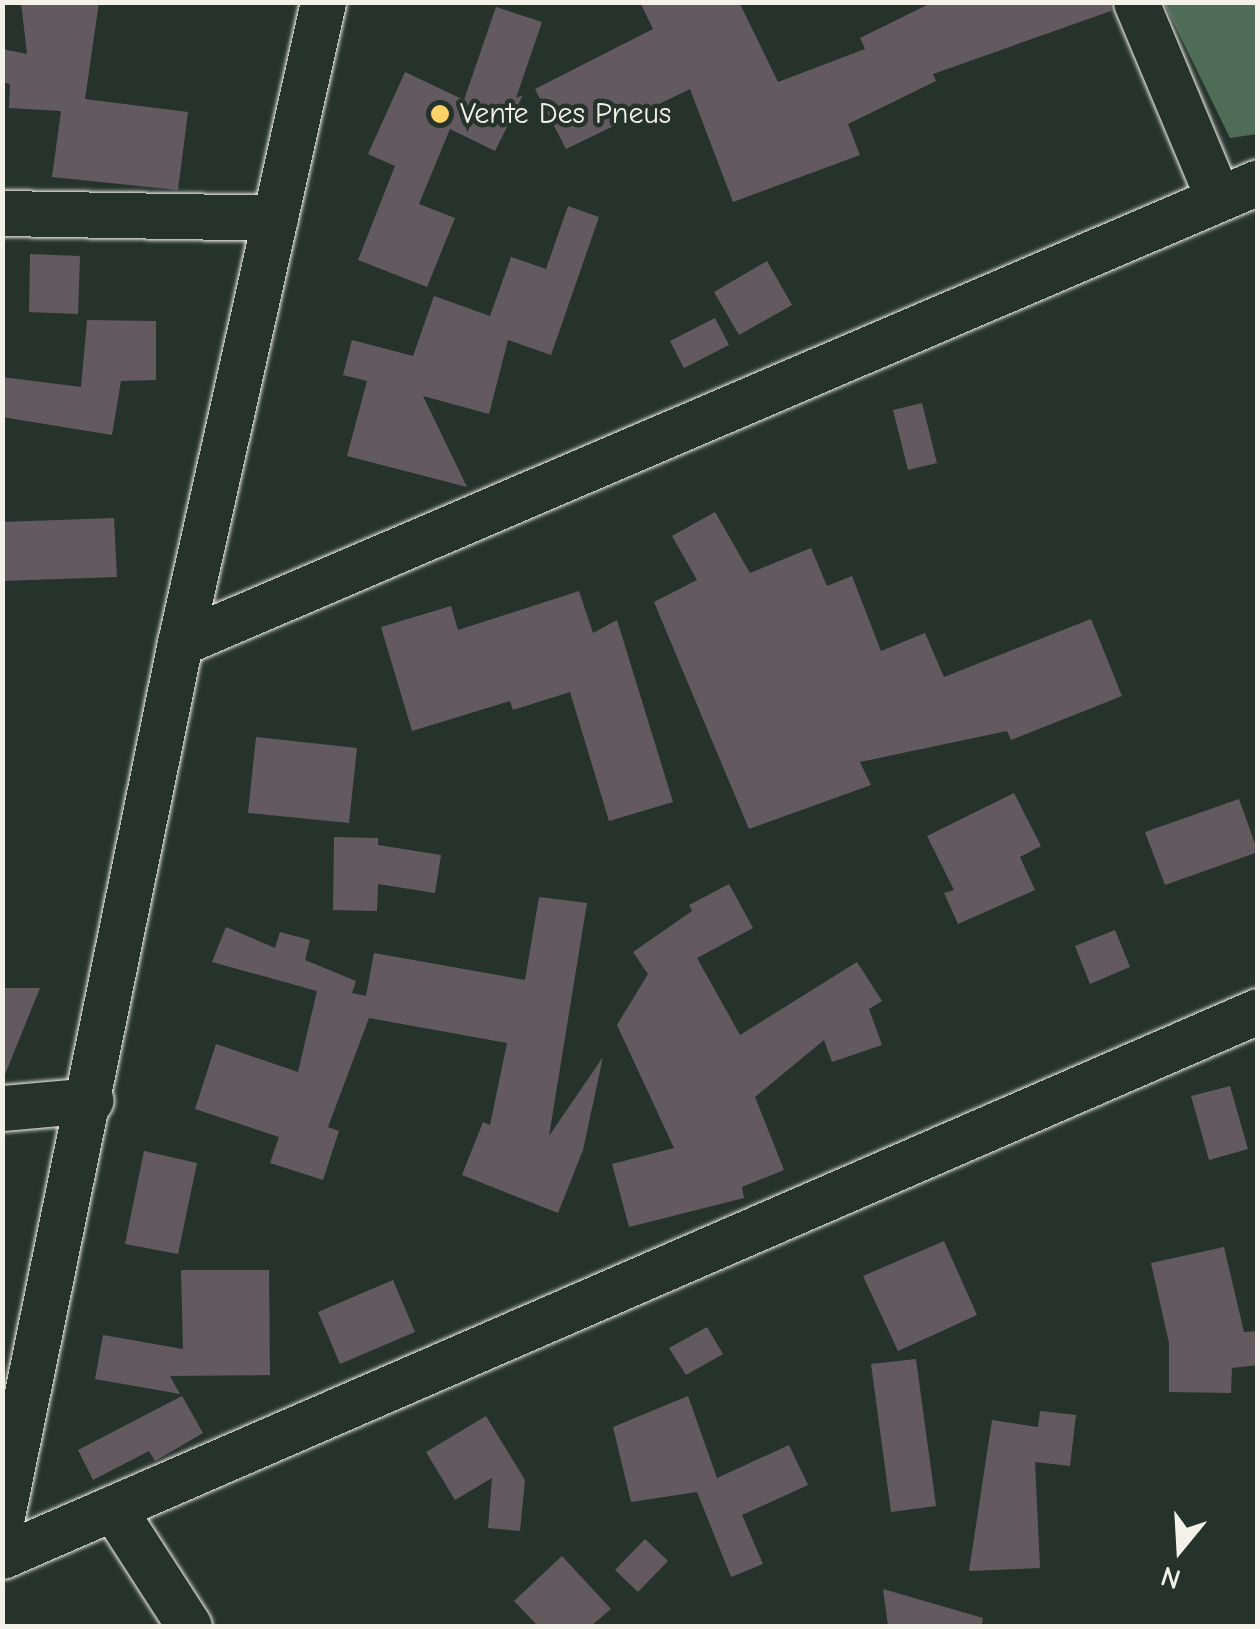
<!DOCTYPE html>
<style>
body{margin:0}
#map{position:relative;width:1260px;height:1629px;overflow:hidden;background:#26332d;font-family:"Comic Neue",sans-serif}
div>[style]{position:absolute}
.green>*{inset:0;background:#4f6d56}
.building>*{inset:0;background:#635a60}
.roads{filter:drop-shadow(0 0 2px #f4f1e8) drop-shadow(0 0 2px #f4f1e8)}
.minor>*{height:45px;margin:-22.5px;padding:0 22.5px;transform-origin:22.5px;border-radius:22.5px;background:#26332d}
.dots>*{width:28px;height:28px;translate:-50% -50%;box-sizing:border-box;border:5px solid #26332d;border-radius:50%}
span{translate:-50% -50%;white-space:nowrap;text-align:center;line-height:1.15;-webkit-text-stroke:9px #26332d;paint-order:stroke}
.poi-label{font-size:30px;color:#f4f1e8}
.left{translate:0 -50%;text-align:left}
.frame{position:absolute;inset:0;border:5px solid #f4f1e8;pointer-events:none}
.north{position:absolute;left:1130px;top:1499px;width:100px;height:100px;-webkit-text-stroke:8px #26332d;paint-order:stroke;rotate:198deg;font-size:28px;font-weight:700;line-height:40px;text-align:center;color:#f4f1e8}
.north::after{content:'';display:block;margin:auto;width:35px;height:45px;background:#f4f1e8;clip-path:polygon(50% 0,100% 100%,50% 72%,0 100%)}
</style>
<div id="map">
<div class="green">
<i style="clip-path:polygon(1164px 3px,1257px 3px,1257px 134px,1230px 138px)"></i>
</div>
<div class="building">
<i style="clip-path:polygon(21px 2px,99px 2px,85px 99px,188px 112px,178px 190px,52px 177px,61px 111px,9px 108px,10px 84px,2px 82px,2px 49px,27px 54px)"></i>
<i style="clip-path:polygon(640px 2px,739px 2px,778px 82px,865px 49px,860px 38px,933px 2px,1110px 2px,1111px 11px,933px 74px,936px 81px,848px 124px,860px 155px,733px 202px,690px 89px,566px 149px,535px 89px,653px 29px)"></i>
<i style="clip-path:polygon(496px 7px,542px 22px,516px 98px,523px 95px,495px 151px,450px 129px,419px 204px,455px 218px,427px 287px,358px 260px,395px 166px,368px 154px,405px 72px,464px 100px)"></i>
<i style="clip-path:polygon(568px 206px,599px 217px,551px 355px,508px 340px,489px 414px,423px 396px,467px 487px,347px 456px,367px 381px,343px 375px,352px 340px,413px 356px,434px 296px,490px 316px,511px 257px,546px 269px)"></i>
<i style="clip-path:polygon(30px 254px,80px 256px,78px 314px,29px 312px)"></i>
<i style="clip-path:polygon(767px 261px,792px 305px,739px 335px,714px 292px)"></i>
<i style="clip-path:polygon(715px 318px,729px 345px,684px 368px,670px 341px)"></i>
<i style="clip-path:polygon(87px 320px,156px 321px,156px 380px,121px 381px,112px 435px,2px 417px,2px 377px,81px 387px)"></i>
<i style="clip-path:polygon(922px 403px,937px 463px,908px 470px,893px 410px)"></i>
<i style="clip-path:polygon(715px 512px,750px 573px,811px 548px,827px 586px,852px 576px,881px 651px,925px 633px,944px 677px,1091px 619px,1122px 696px,1011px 740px,1007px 731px,860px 762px,871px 785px,749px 829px,654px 602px,697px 580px,672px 536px)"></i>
<i style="clip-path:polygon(114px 518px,117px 577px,2px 581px,2px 522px)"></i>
<i style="clip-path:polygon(579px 591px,593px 633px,617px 620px,673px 802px,609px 821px,570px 692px,513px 710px,510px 701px,412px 731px,381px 627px,451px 606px,458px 630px)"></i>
<i style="clip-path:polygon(256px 737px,357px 748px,349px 823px,248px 813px)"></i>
<i style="clip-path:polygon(1014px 793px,1041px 846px,1020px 857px,1035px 890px,958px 924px,944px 893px,954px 890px,927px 836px)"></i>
<i style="clip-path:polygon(1239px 799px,1258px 852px,1165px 885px,1145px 832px)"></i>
<i style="clip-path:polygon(334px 837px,378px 838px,378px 845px,441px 855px,435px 893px,378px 884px,377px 911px,333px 910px)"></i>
<i style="clip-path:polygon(729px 884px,753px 928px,697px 958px,740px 1035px,857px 962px,882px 1001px,869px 1009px,882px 1045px,832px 1062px,824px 1040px,755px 1097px,784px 1170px,742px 1187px,744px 1198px,629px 1227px,612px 1164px,674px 1148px,617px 1025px,648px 974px,633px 952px,692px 911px,689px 905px)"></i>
<i style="clip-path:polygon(539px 897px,587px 903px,549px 1136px,603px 1057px,583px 1150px,558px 1213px,462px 1175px,483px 1122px,490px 1125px,507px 1043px,369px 1018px,328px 1127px,339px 1131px,323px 1180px,270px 1163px,279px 1137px,195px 1109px,216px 1044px,298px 1072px,317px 991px,212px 962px,226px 927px,275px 948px,280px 932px,310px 940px,305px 960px,356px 981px,352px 993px,366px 996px,374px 953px,525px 980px)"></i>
<i style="clip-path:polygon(1115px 930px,1130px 967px,1090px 984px,1075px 946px)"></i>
<i style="clip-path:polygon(2px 988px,40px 988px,4px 1077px,2px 1077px)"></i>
<i style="clip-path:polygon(1230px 1086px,1248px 1149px,1209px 1160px,1191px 1096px)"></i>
<i style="clip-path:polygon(144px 1151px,197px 1163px,178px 1254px,125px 1244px)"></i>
<i style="clip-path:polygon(944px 1241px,977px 1315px,898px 1351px,863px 1276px)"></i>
<i style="clip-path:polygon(1224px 1247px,1244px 1332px,1258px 1331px,1258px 1365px,1232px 1368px,1231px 1393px,1169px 1392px,1169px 1343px,1151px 1263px)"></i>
<i style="clip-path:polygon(181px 1270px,269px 1270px,270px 1375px,170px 1376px,180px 1394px,95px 1379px,103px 1335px,183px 1349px)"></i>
<i style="clip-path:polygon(393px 1280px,415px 1332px,340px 1364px,318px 1312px)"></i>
<i style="clip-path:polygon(707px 1327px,723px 1354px,686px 1375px,669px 1348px)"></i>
<i style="clip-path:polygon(916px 1359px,936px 1506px,891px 1512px,871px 1364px)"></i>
<i style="clip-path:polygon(182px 1396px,203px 1433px,155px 1461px,149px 1451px,93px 1480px,78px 1450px)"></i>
<i style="clip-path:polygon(688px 1396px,717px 1478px,789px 1445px,808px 1485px,742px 1515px,763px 1564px,731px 1577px,697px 1492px,631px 1502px,613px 1427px)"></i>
<i style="clip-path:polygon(1040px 1411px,1076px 1415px,1070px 1466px,1035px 1462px,1040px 1568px,969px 1571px,992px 1420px,1038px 1427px)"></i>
<i style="clip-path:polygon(486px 1416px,525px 1480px,520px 1531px,488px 1528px,492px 1478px,455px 1500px,426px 1452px)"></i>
<i style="clip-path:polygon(645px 1539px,668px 1561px,638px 1592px,615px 1570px)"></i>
<i style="clip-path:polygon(562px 1556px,611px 1609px,591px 1626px,538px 1626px,514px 1601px)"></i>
<i style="clip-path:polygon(883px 1589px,983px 1618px,982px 1626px,888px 1626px)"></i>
</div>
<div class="roads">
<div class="minor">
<i style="left:1136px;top:2px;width:212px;rotate:67.3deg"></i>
<i style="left:2px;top:213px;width:273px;rotate:1deg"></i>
<i style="left:180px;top:643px;width:1172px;rotate:-23.15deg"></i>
<i style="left:2px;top:1108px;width:89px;rotate:-5.1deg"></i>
<i style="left:113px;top:1508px;width:140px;rotate:57.2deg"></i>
<i style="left:2px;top:1516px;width:891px;rotate:-78.48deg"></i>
<i style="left:180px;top:643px;width:657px;rotate:-77.42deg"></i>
<i style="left:2px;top:1556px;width:1369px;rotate:-23.46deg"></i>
</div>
</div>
<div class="dots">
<i style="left:440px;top:114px;background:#ffd166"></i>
</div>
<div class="poi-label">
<span class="left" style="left:460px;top:114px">Vente Des Pneus</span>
</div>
<div class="frame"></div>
<div class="north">N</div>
</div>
